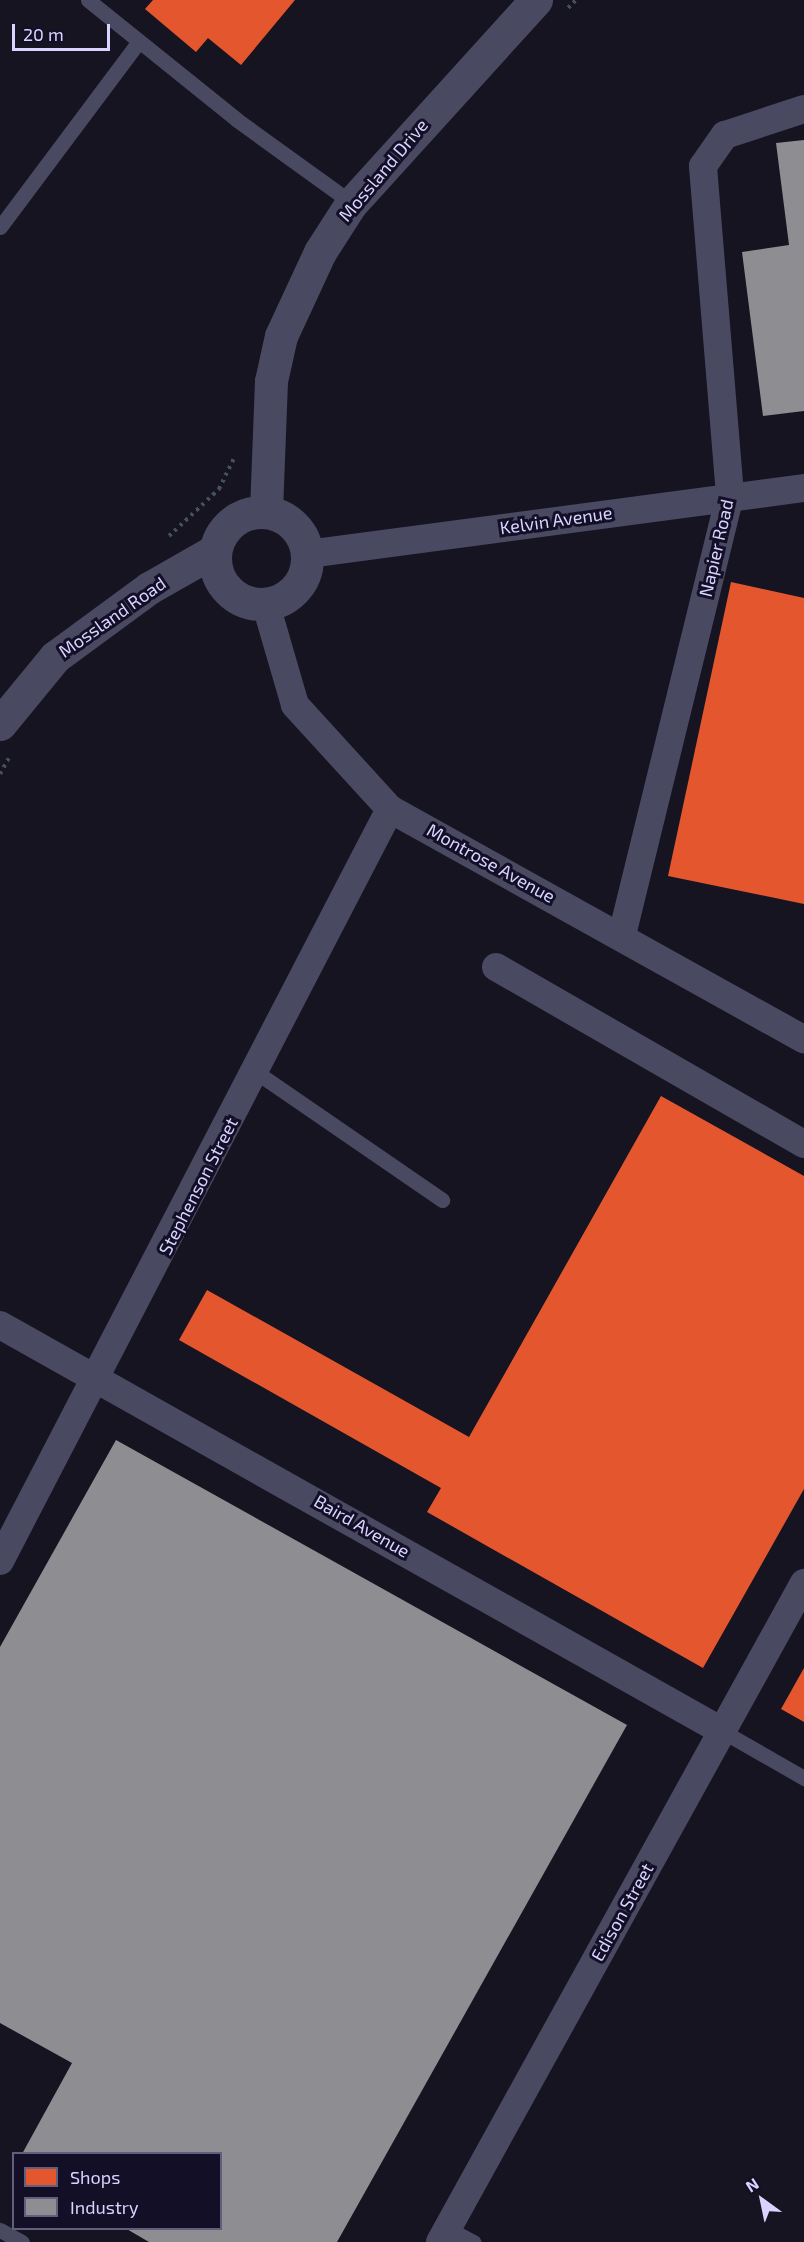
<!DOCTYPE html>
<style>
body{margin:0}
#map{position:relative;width:804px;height:2242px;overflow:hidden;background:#161421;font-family:"Exo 2",sans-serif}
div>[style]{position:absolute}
.shops>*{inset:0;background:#e4572e}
.industry>*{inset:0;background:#8d8d92}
.path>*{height:4px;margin-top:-2px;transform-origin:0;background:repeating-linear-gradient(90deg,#44505f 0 3px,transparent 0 7.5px)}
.service>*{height:15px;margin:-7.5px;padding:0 7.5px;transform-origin:7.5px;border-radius:7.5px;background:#4a4962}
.minor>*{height:28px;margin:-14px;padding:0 14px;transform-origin:14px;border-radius:14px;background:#4a4962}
.tertiary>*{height:33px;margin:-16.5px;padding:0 16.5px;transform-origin:16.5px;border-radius:16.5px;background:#4a4962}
.tertiary>.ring{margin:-16.5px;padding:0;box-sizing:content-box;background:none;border:33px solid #4a4962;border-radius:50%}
span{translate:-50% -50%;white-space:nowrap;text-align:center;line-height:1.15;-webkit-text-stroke:6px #130f26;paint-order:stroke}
.street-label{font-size:18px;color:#d9d4ff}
.legend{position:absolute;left:12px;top:2152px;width:210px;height:78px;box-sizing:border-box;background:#130f26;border:2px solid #625e7d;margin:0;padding:8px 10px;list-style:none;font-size:18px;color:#d9d4ff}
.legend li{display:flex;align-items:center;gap:12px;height:30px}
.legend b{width:30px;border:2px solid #625e7d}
.north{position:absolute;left:732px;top:2170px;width:60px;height:60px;-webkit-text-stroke:4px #130f26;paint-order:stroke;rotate:327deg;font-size:16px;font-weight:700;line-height:24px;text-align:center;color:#d9d4ff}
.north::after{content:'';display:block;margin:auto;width:21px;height:27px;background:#d9d4ff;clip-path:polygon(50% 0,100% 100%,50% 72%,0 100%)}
.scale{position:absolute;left:12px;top:24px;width:98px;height:27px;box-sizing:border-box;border:3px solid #d9d4ff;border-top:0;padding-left:8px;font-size:18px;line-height:21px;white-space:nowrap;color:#d9d4ff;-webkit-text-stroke:4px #130f26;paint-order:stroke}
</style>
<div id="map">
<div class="shops">
<i style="clip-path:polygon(153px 0,295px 0,241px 65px,208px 38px,196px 52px,145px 9px)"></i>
<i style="clip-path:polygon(731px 582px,804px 598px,804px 904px,668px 876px)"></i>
<i style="clip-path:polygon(661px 1096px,804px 1176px,804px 1489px,703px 1668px,427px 1512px,441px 1488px,179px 1340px,207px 1290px,469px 1437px)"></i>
<i style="clip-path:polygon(804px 1668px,804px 1722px,781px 1709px)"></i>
</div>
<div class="industry">
<i style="clip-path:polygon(804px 140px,804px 411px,763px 416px,742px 252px,789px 245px,776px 143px)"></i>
<i style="clip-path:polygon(116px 1440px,627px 1725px,337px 2242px,149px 2242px,125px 2228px,220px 2228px,220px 2154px,22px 2154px,72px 2063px,0 2023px,0 1647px)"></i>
</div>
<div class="path">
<i style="left:568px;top:8px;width:11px;rotate:-45deg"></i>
<i style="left:169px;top:536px;width:69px;rotate:-43.2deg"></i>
<i style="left:219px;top:489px;width:34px;rotate:-64deg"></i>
<i style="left:0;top:774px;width:21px;rotate:-61deg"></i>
</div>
<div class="service">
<i style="left:88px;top:0;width:191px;rotate:38.8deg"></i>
<i style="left:237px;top:120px;width:142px;rotate:35.8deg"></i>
<i style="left:0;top:227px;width:232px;rotate:-53.2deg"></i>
<i style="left:256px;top:1072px;width:226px;rotate:34.5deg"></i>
<i style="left:722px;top:1731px;width:95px;rotate:29.8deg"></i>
<i style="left:447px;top:2228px;width:30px;rotate:28deg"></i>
<i style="left:0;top:2230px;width:25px;rotate:29deg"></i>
</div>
<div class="minor">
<i style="left:308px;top:554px;width:500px;rotate:-7.58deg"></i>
<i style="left:266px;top:605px;width:104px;rotate:73.8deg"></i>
<i style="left:295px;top:705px;width:141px;rotate:47.6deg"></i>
<i style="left:390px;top:809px;width:474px;rotate:29.1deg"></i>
<i style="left:622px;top:935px;width:453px;rotate:-76.2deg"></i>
<i style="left:730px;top:495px;width:330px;rotate:-94.7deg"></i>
<i style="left:703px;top:166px;width:38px;rotate:-55deg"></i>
<i style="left:725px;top:135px;width:83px;rotate:-18.2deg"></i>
<i style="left:496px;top:967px;width:355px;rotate:29.9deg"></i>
<i style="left:0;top:1325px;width:828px;rotate:29.35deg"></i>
<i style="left:0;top:1561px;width:847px;rotate:-62.59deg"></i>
<i style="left:440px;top:2242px;width:753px;rotate:-61.09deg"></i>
</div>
<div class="tertiary">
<i style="left:266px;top:511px;width:130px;rotate:-87.8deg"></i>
<i style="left:271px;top:381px;width:46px;rotate:-77.5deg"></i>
<i style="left:281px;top:336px;width:93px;rotate:-65.1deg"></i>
<i style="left:320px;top:252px;width:56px;rotate:-57.4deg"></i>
<i style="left:350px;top:205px;width:277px;rotate:-47.8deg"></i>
<i class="ring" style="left:215px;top:512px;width:59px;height:59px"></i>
<i style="left:0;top:724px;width:87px;rotate:-50.6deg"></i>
<i style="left:55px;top:657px;width:117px;rotate:-36.3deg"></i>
<i style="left:149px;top:588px;width:75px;rotate:-29.6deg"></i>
</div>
<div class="street-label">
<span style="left:383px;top:170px;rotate:-50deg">Mossland Drive</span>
<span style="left:556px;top:520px;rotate:-8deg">Kelvin Avenue</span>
<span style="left:716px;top:548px;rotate:-77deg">Napier Road</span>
<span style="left:112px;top:617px;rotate:-35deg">Mossland Road</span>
<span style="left:491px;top:863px;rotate:29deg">Montrose Avenue</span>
<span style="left:198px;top:1186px;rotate:-63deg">Stephenson Street</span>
<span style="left:362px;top:1526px;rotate:30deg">Baird Avenue</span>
<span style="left:622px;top:1912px;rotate:-61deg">Edison Street</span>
</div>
<ul class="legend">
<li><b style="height:16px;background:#e4572e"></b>Shops</li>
<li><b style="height:16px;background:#8d8d92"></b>Industry</li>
</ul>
<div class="north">N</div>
<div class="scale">20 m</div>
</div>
